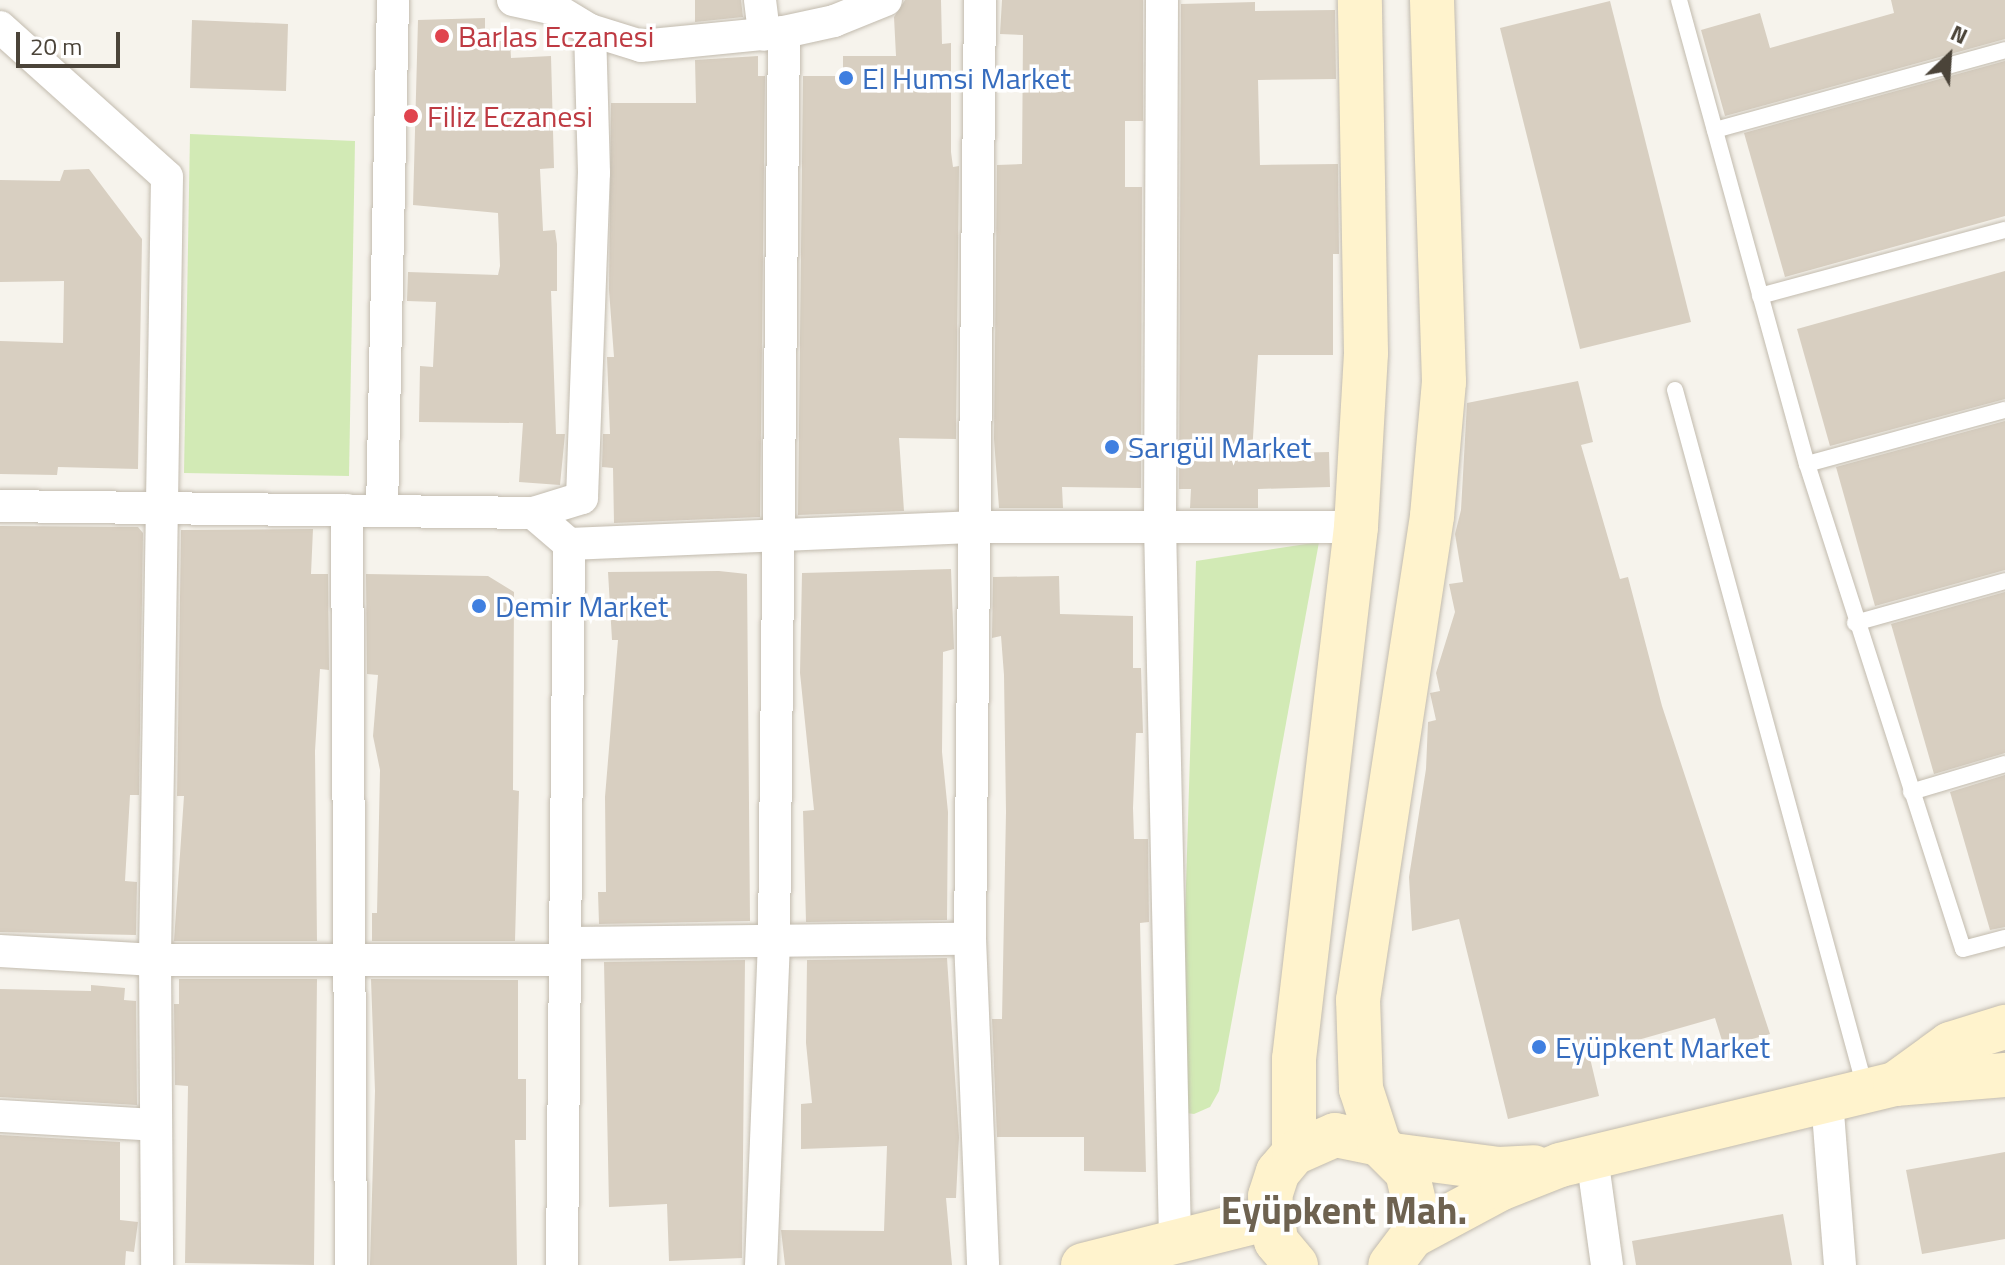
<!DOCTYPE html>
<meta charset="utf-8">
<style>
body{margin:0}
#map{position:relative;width:2005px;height:1265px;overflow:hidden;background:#f6f3ec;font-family:"Titillium Web",sans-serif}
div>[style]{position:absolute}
.green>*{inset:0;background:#d2eab5}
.building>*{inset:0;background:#d8cfc1}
.roads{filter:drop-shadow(0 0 2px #c2bbae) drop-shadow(0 0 2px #c2bbae)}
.lane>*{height:16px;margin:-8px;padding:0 8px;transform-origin:8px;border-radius:8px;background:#fff}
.street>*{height:32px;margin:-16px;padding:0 16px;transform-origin:16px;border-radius:16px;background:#fff}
.secondary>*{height:44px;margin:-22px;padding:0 22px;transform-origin:22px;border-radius:22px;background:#fff3cd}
.dots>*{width:22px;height:22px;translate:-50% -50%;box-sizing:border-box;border:4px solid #fff;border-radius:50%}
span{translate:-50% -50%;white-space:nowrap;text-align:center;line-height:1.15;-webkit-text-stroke:7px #fff;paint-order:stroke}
.health-label{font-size:30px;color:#be3a42}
.left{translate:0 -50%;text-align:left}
.shop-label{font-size:30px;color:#366cbe}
.district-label{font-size:38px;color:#6e6250;font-weight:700}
.north{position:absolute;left:1909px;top:16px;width:80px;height:80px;-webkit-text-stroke:6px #fff;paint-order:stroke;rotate:25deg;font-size:22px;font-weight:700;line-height:32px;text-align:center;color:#4b4439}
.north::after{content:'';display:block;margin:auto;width:28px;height:36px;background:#4b4439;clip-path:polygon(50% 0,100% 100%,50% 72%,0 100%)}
.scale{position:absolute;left:16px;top:32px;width:104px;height:36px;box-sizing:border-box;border:4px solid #4b4439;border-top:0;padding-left:10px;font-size:24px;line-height:28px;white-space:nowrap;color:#4b4439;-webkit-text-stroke:6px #fff;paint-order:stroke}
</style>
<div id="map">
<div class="green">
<i style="clip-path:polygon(190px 134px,355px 141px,349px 476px,184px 473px)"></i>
<i style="clip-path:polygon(1319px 542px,1219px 1091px,1210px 1107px,1194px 1114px,1179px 1112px,1196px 561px)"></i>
</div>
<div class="building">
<i style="clip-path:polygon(695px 0,741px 0,743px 17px,695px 22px)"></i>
<i style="clip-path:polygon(905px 0,941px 0,942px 44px,951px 43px,951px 152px,953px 167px,959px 166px,956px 439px,899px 438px,904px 511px,798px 515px,803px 76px,843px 76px,843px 56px,896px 56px,894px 17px)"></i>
<i style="clip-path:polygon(1002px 0,1143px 0,1143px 121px,1125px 121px,1125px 187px,1142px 187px,1141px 488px,1062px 487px,1063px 508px,999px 508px,994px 439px,997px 165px,1022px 164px,1023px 35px,1000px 34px)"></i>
<i style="clip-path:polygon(1891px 0,2005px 0,2005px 39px,1725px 116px,1701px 30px,1760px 13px,1770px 48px,1894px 13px)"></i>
<i style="clip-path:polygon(1610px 1px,1691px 322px,1580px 349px,1500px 28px)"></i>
<i style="clip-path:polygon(1255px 2px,1255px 11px,1335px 10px,1336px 79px,1258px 80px,1260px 165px,1338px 164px,1339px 254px,1333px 254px,1333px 355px,1258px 355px,1252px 454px,1329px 452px,1330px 487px,1258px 489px,1258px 508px,1190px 508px,1191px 489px,1179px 489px,1181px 4px)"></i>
<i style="clip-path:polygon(485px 18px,485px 41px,510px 41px,511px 58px,551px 56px,554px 168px,540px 169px,543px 231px,555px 230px,557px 244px,557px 291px,551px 291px,556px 434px,565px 434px,560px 485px,519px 482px,523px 423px,419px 422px,420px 366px,433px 367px,436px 302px,407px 301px,408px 272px,498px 275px,500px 266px,498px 213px,413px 205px,418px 20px)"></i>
<i style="clip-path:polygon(192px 20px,288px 24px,286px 91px,190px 88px)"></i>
<i style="clip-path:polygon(758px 56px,758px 76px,765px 76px,760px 517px,614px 523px,613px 468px,602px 467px,603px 434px,610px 434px,607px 357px,614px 357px,609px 290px,611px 103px,696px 103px,695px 60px)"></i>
<i style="clip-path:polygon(2005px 61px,2005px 216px,1785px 277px,1744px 133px)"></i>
<i style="clip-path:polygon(89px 169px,142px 239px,138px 469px,58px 467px,57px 475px,0 474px,0 341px,63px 343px,64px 281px,0 282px,0 180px,60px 181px,64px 170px)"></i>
<i style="clip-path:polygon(2005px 271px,2005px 399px,1830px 446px,1797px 329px)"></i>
<i style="clip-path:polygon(1578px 381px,1593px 442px,1581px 445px,1620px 579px,1628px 577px,1662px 706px,1770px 1034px,1724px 1047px,1715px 1018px,1589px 1054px,1599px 1096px,1508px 1119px,1459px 919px,1412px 931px,1409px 877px,1426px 769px,1428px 722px,1436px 720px,1430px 693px,1440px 691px,1436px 673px,1455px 612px,1449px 584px,1463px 582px,1455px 534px,1461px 510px,1467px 403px)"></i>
<i style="clip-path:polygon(2005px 421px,2005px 570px,1875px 606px,1836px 467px)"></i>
<i style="clip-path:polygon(0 526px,138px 527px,143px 533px,139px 795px,130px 795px,125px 881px,137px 882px,136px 935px,0 932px)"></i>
<i style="clip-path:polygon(313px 529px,311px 574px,328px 574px,329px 670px,320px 669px,315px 751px,317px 941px,174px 941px,184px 796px,177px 796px,181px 530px)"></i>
<i style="clip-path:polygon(951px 569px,954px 649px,943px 652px,942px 752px,948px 812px,947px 920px,806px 922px,803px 811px,814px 810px,800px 673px,802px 573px)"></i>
<i style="clip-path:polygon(719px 571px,747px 574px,750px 921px,599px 924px,598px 892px,606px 892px,605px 797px,618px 640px,612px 640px,608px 572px)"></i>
<i style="clip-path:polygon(366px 574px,488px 576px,514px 592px,513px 790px,519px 791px,515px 941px,372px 941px,372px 913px,377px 913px,380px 770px,373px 736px,378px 675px,367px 674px)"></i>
<i style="clip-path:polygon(1059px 576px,1060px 614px,1133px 616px,1133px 668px,1141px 668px,1143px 733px,1136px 733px,1133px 808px,1134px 839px,1148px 839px,1149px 922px,1140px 923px,1146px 1172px,1084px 1171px,1084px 1137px,997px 1137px,992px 1019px,1002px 1019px,1006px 812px,1004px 675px,1001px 636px,992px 638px,993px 577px)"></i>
<i style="clip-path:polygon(2005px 592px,2005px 753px,1934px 774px,1891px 624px)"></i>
<i style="clip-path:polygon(2005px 775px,2005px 927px,1990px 930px,1950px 792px)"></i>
<i style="clip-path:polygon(947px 958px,959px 1137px,956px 1198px,946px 1198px,952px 1265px,785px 1265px,781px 1230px,884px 1231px,887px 1146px,801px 1149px,801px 1104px,812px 1103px,806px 1043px,807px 960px)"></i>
<i style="clip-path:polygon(745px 960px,742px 1258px,669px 1261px,667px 1204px,609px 1207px,604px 962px)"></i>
<i style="clip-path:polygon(179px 979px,317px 979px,314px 1265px,185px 1263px,188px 1086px,175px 1085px,174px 1004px,179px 1004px)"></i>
<i style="clip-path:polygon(371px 979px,518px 980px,518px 1079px,526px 1079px,526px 1140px,515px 1140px,517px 1265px,370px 1265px,375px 1091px)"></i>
<i style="clip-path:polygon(91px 985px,125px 988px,124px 1000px,136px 1001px,137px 1105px,0 1097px,0 989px,91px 991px)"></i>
<i style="clip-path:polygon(0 1135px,120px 1142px,120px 1220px,138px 1222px,134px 1252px,126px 1251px,125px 1265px,0 1265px)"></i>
<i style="clip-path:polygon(2005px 1152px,2005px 1239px,1922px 1254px,1906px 1170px)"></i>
<i style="clip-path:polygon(1783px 1214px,1792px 1265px,1636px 1265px,1632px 1241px)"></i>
</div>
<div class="roads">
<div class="lane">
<i style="left:1679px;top:0;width:481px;rotate:74.6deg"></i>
<i style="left:1807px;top:464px;width:509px;rotate:72.17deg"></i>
<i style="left:1963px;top:949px;width:43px;rotate:-14.7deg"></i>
<i style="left:1715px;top:130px;width:301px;rotate:-15.4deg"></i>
<i style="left:1760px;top:296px;width:254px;rotate:-15.1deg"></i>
<i style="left:1675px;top:390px;width:727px;rotate:74.76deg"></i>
<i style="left:1807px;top:464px;width:205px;rotate:-15.3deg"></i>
<i style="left:1855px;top:623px;width:156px;rotate:-15.6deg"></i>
<i style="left:1911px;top:792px;width:98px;rotate:-16.6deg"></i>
</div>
<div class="street">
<i style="left:513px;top:0;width:43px;rotate:12.1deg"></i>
<i style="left:555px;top:9px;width:41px;rotate:31deg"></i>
<i style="left:590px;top:30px;width:53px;rotate:17.4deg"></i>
<i style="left:641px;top:46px;width:144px;rotate:-5.6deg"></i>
<i style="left:784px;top:32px;width:51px;rotate:-12.4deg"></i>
<i style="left:834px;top:21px;width:56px;rotate:-22deg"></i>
<i style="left:760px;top:0;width:35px;rotate:83deg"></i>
<i style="left:1162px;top:0;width:524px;rotate:90.22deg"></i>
<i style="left:1160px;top:524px;width:715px;rotate:88.8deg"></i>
<i style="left:0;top:27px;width:224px;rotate:41.9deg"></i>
<i style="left:167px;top:177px;width:783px;rotate:90.88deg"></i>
<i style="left:155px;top:960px;width:305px;rotate:89.6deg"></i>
<i style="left:0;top:506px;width:533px;rotate:0.75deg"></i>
<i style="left:533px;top:513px;width:48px;rotate:40.7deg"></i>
<i style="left:569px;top:544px;width:721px;rotate:90.56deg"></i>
<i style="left:347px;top:510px;width:755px;rotate:89.7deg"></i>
<i style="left:382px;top:510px;width:510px;rotate:-88.76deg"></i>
<i style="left:533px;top:513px;width:51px;rotate:-17deg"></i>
<i style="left:582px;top:498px;width:325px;rotate:-87.9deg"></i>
<i style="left:594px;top:173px;width:143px;rotate:-91.6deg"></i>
<i style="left:569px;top:544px;width:409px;rotate:-2.4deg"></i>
<i style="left:978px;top:527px;width:378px"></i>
<i style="left:970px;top:939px;width:939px;rotate:-89.39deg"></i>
<i style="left:565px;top:943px;width:405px;rotate:-0.6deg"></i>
<i style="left:970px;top:939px;width:326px;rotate:87.7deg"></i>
<i style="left:0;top:951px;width:155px;rotate:3.3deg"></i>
<i style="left:155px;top:960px;width:410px"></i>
<i style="left:1827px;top:1100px;width:166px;rotate:85.5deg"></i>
<i style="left:0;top:1116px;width:156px;rotate:3.3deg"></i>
<i style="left:1592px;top:1157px;width:109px;rotate:82.1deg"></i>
<i style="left:761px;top:1265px;width:325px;rotate:-87.7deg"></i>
<i style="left:774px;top:940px;width:908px;rotate:-89.37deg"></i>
</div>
<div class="secondary">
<i style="left:1895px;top:1084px;width:68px;rotate:-36deg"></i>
<i style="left:1950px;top:1044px;width:58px;rotate:-17.2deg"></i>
<i style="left:1379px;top:1144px;width:58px;rotate:-108.1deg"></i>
<i style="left:1361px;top:1089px;width:89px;rotate:-91.9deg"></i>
<i style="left:1358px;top:1000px;width:490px;rotate:-81.3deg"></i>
<i style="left:1432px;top:516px;width:135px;rotate:-84.9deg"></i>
<i style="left:1444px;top:382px;width:382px;rotate:-91.8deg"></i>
<i style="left:1294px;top:1153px;width:94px;rotate:-90deg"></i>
<i style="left:1294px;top:1059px;width:536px;rotate:-83.35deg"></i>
<i style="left:1356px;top:527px;width:174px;rotate:-86.7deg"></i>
<i style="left:1366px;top:353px;width:353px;rotate:-91deg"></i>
<i style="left:1393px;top:1155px;width:107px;rotate:7.5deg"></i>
<i style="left:1499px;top:1169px;width:35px;rotate:-3deg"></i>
<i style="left:1412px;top:1236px;width:102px;rotate:-28.1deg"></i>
<i style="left:1502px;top:1188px;width:62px;rotate:-21.6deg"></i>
<i style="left:1560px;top:1165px;width:345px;rotate:-13.6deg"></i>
<i style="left:1895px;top:1084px;width:110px;rotate:-4.7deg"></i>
<i style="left:1083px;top:1265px;width:193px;rotate:-14.1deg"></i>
<i style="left:1296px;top:1265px;width:31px;rotate:-130deg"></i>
<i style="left:1276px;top:1241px;width:45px;rotate:-97.6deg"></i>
<i style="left:1270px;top:1196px;width:25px;rotate:-72deg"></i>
<i style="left:1278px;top:1172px;width:25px;rotate:-50deg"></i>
<i style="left:1294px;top:1153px;width:45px;rotate:-23.7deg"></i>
<i style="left:1335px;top:1135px;width:45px;rotate:11.6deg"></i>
<i style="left:1379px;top:1144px;width:40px;rotate:45deg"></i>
<i style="left:1407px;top:1172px;width:43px;rotate:76.6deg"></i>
<i style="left:1417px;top:1214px;width:23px;rotate:103deg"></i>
<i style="left:1412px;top:1236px;width:36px;rotate:127deg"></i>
</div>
</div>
<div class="dots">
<i style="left:442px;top:36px;background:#e0444e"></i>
<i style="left:846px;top:78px;background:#3f7fe0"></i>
<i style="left:411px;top:116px;background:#e0444e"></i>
<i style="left:1112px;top:447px;background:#3f7fe0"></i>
<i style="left:479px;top:606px;background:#3f7fe0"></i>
<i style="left:1539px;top:1047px;background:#3f7fe0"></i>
</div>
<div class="health-label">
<span class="left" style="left:458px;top:36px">Barlas Eczanesi</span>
<span class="left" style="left:427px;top:116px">Filiz Eczanesi</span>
</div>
<div class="shop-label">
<span class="left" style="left:862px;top:78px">El Humsi Market</span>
<span class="left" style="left:1128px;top:447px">Sarıgül Market</span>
<span class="left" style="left:495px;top:606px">Demir Market</span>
<span class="left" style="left:1555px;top:1047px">Eyüpkent Market</span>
</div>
<div class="district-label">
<span style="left:1344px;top:1211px">Eyüpkent Mah.</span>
</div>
<div class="north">N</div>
<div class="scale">20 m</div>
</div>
